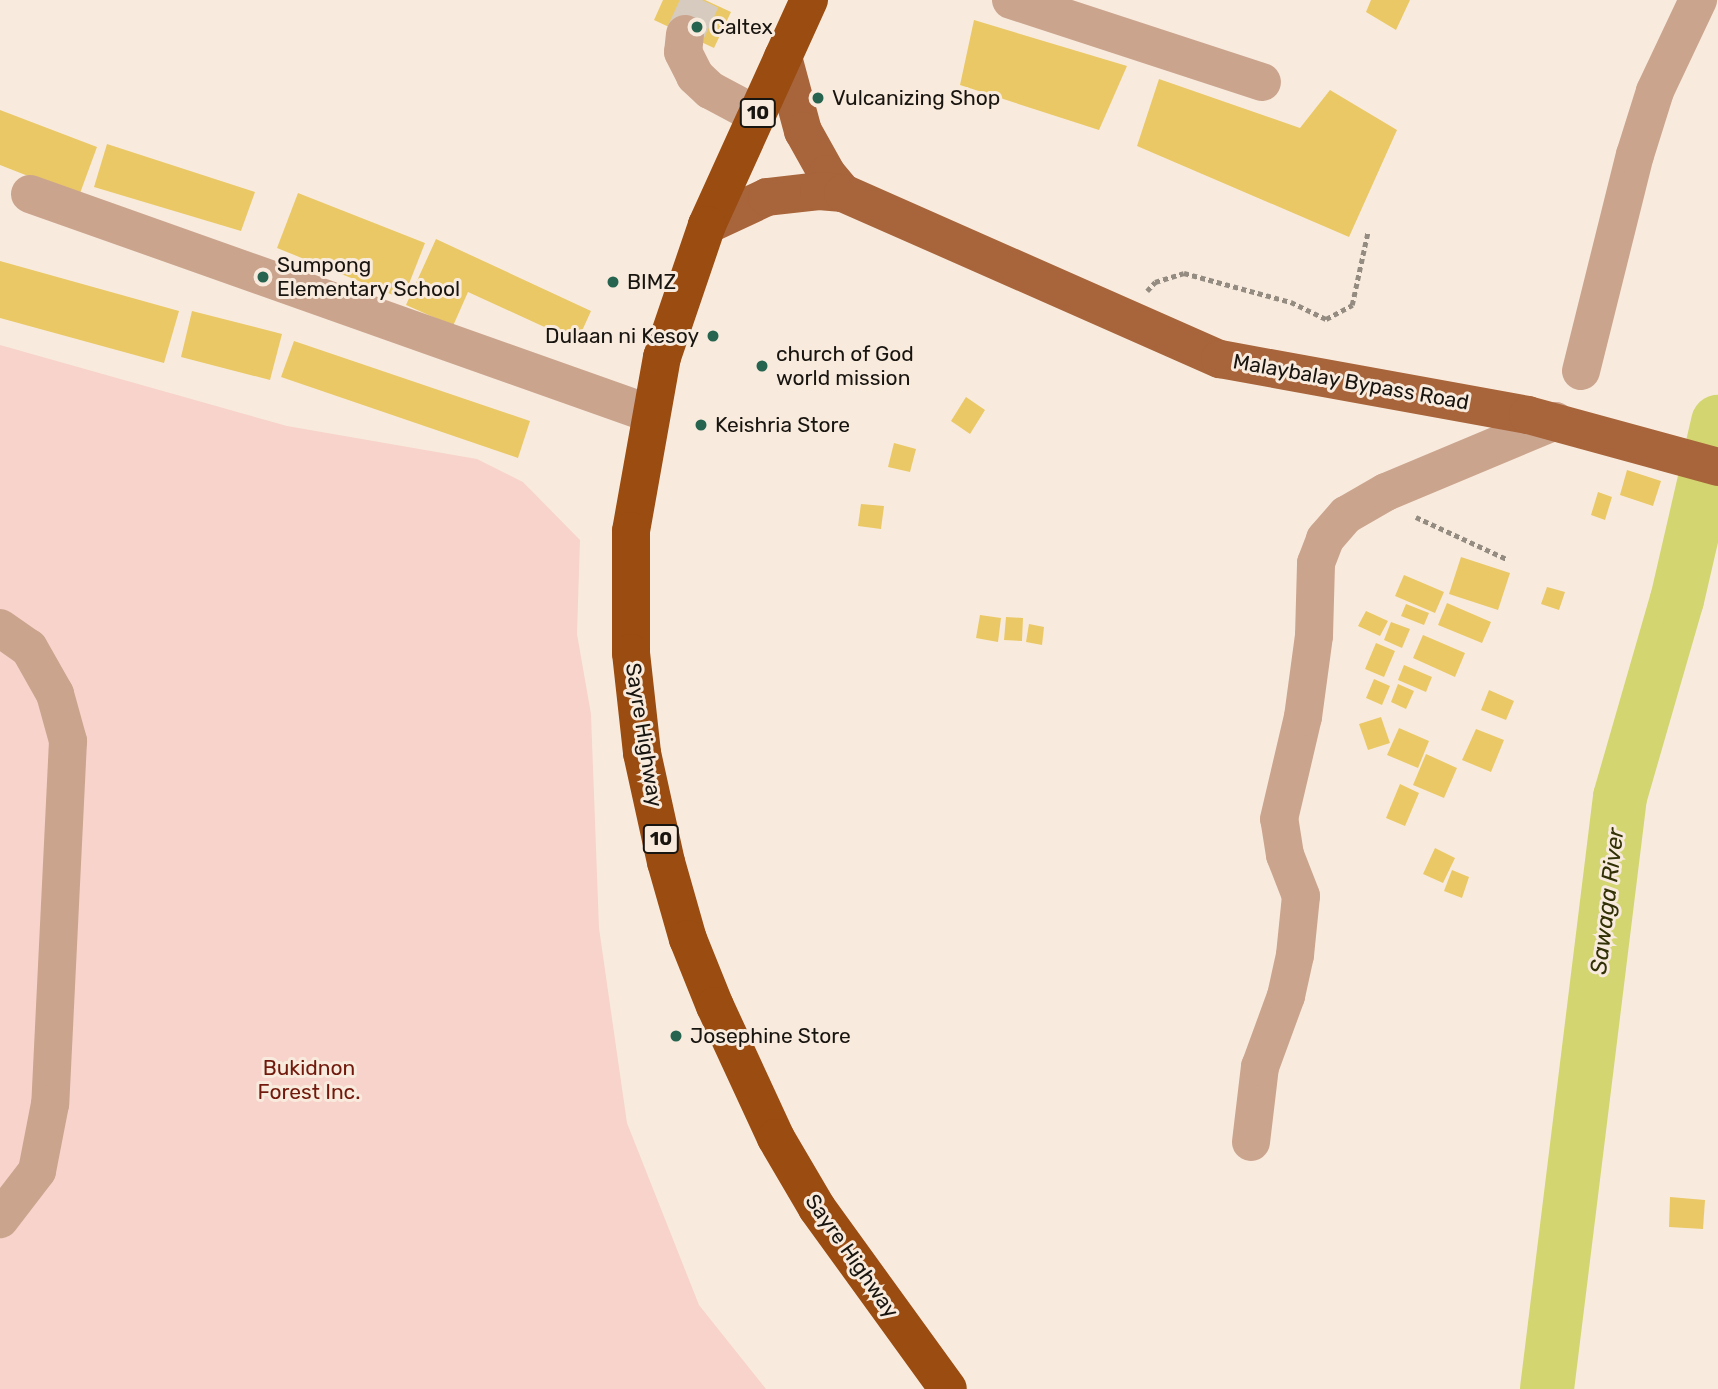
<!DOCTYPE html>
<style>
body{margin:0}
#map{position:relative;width:1718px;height:1389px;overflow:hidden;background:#f8ebdd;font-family:Rubik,sans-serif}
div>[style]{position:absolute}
.green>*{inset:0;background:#f7d3cb}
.river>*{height:54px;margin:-27px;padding:0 27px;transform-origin:27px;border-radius:27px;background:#d3d571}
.building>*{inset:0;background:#eac866}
.minor-tunnel>*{height:38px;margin-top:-19px;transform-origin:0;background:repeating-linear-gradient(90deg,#d6cbbe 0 38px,transparent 0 57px)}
.path>*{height:4.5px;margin-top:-2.25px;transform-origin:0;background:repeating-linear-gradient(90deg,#948b81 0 5px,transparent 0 8.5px)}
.minor>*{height:38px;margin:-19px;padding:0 19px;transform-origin:19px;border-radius:19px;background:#cba48e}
.major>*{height:38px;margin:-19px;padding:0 19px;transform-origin:19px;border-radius:19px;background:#a8643a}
.highway>*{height:38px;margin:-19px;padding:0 19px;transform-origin:19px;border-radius:19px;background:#9a4c11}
.dots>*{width:19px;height:19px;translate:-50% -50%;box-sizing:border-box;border:4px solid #f8ebdd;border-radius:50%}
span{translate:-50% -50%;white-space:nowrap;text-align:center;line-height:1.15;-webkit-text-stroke:6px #f8ebdd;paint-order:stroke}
.shield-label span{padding:2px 5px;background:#f8ebdd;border:2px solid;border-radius:5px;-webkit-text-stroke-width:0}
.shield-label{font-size:19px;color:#18140f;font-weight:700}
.poi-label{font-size:21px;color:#18140f}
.left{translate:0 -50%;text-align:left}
.right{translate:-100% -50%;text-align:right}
.street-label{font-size:21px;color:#18140f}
.park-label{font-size:21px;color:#70190c}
.water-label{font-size:23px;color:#313105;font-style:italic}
</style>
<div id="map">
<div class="green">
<i style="clip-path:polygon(0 345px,287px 426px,477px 459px,523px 482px,580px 540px,577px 634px,591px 714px,599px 928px,627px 1123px,699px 1305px,766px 1389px,0 1389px)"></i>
</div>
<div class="river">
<i style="left:1547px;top:1389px;width:596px;rotate:-82.97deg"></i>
<i style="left:1620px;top:797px;width:205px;rotate:-73.9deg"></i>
<i style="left:1677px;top:600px;width:183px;rotate:-77deg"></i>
</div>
<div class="building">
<i style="clip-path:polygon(663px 0,705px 0,731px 12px,714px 48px,654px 20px)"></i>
<i style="clip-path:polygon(1371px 0,1410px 0,1396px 30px,1366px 12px)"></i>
<i style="clip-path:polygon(974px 20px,1127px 66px,1099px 130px,960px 85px)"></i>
<i style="clip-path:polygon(1159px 79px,1300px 128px,1330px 90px,1397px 130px,1349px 237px,1137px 146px)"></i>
<i style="clip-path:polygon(0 110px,97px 147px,79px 196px,0 165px)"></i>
<i style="clip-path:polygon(107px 144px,255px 192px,241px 231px,94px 187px)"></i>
<i style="clip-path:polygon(298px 193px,425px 243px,403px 299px,277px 248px)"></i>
<i style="clip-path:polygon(436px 239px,591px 311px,577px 342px,468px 292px,453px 326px,406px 305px)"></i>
<i style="clip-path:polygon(0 261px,179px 311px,164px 363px,0 318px)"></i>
<i style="clip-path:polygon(192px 311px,282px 334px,270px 380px,181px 357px)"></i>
<i style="clip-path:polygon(294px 341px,530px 421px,518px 458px,281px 377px)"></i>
<i style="clip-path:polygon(966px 397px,985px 410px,970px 434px,951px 421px)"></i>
<i style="clip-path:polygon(894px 443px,916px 449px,910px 472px,888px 467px)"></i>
<i style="clip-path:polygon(1627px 470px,1661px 481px,1653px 506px,1620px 495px)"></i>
<i style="clip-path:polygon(1598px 492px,1612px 497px,1605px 520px,1591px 515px)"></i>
<i style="clip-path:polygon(861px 504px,884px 506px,881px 529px,858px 526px)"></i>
<i style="clip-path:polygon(1461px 557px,1510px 573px,1498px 610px,1449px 594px)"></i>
<i style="clip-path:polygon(1404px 575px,1444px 592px,1435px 613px,1395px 596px)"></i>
<i style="clip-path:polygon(1547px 587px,1565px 592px,1559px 610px,1541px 604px)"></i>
<i style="clip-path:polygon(1447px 603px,1491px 622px,1482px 643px,1438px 625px)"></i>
<i style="clip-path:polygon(1406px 604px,1429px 613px,1424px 625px,1401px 616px)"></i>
<i style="clip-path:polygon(1366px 611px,1388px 621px,1380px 636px,1358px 626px)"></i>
<i style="clip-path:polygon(980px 615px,1001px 618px,998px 642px,976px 638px)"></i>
<i style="clip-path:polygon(1006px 617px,1023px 618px,1022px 641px,1004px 640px)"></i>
<i style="clip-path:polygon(1391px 622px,1410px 629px,1402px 648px,1384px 640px)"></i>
<i style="clip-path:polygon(1029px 624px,1044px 627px,1042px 645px,1026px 642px)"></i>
<i style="clip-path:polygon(1423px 635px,1465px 653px,1455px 677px,1413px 658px)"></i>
<i style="clip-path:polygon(1376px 643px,1395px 651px,1384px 677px,1365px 669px)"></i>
<i style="clip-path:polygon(1404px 665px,1432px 677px,1426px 692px,1398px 680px)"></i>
<i style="clip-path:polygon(1374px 679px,1390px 686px,1382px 705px,1366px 698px)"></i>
<i style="clip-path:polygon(1398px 684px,1414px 691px,1406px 709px,1391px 702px)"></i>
<i style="clip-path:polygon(1489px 690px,1514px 701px,1506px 720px,1481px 710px)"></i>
<i style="clip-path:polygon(1381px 717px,1390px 743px,1368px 750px,1359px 724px)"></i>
<i style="clip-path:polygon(1399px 728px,1429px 741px,1418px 768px,1387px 755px)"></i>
<i style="clip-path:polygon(1476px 729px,1504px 740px,1491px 772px,1462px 760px)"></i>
<i style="clip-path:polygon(1426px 754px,1457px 768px,1444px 798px,1413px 785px)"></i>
<i style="clip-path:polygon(1400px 784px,1419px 793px,1405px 826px,1386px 818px)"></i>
<i style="clip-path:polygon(1435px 848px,1455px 858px,1443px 883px,1423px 874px)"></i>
<i style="clip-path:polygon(1452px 870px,1469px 877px,1462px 898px,1444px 891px)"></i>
<i style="clip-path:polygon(1670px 1197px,1705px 1200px,1703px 1229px,1669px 1227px)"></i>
</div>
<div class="minor-tunnel">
<i style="left:685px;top:34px;width:38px;rotate:-65deg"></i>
</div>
<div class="path">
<i style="left:1147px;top:291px;width:12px;rotate:-48deg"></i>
<i style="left:1155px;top:282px;width:30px;rotate:-17deg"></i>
<i style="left:1184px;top:273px;width:111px;rotate:15.2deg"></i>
<i style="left:1291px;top:302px;width:39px;rotate:26deg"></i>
<i style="left:1326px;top:319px;width:30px;rotate:-28deg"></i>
<i style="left:1352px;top:305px;width:76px;rotate:-77.8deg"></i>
<i style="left:1416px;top:517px;width:100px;rotate:24.8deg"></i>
</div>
<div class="minor">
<i style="left:1011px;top:0;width:264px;rotate:18.1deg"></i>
<i style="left:685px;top:34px;width:18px;rotate:96deg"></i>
<i style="left:683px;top:52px;width:27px;rotate:63deg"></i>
<i style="left:695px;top:76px;width:21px;rotate:43deg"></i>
<i style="left:710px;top:90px;width:53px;rotate:28deg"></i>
<i style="left:30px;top:194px;width:659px;rotate:19.51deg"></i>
<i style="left:1581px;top:371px;width:223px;rotate:-76deg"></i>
<i style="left:1635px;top:155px;width:67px;rotate:-72.6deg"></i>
<i style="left:1655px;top:91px;width:101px;rotate:-64.7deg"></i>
<i style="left:0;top:628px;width:35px;rotate:35deg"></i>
<i style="left:29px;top:648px;width:53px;rotate:60.5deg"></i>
<i style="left:55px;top:694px;width:49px;rotate:74.5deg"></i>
<i style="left:68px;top:741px;width:363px;rotate:92.8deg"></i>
<i style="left:50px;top:1104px;width:68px;rotate:101deg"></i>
<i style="left:37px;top:1171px;width:61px;rotate:127.6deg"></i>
<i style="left:1251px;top:1142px;width:76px;rotate:-83.2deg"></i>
<i style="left:1260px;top:1067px;width:76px;rotate:-69.9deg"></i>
<i style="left:1286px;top:996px;width:42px;rotate:-77.6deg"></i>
<i style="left:1295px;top:955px;width:59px;rotate:-84.2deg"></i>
<i style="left:1301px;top:896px;width:44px;rotate:-111.3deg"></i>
<i style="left:1285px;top:855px;width:36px;rotate:-99deg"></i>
<i style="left:1279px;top:819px;width:105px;rotate:-76.8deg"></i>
<i style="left:1303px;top:717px;width:82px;rotate:-82.3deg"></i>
<i style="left:1314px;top:636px;width:73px;rotate:-88.4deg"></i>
<i style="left:1316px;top:563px;width:26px;rotate:-69deg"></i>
<i style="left:1325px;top:539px;width:32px;rotate:-49deg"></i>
<i style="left:1346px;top:515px;width:46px;rotate:-29.9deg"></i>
<i style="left:1386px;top:492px;width:184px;rotate:-22.7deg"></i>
</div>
<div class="major">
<i style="left:783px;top:57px;width:77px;rotate:74.9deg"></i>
<i style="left:803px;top:131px;width:49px;rotate:60.8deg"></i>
<i style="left:827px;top:174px;width:25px;rotate:50deg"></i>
<i style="left:707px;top:225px;width:66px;rotate:-25deg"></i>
<i style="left:767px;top:197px;width:52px;rotate:-6.6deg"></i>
<i style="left:819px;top:191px;width:24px;rotate:5deg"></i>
<i style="left:843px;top:193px;width:412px;rotate:23.8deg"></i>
<i style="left:1220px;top:359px;width:313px;rotate:10.3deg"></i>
<i style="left:1528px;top:415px;width:197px;rotate:15.3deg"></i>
</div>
<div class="highway">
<i style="left:809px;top:0;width:247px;rotate:114.4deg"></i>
<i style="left:707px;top:225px;width:139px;rotate:108.8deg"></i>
<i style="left:662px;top:357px;width:177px;rotate:100.1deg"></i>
<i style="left:631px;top:531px;width:122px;rotate:90deg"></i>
<i style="left:631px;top:653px;width:101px;rotate:83.7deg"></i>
<i style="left:642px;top:753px;width:112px;rotate:77.6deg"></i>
<i style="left:666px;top:862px;width:80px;rotate:74.1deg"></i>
<i style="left:688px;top:939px;width:72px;rotate:68.1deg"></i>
<i style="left:715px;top:1006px;width:145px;rotate:65.2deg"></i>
<i style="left:776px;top:1138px;width:81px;rotate:59.6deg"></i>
<i style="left:817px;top:1208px;width:223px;rotate:54.1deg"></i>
</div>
<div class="dots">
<i style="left:697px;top:27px;background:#266450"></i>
<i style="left:818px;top:98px;background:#266450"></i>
<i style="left:263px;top:277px;background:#266450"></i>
<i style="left:613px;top:282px;background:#266450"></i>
<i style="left:713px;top:336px;background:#266450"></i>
<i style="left:762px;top:366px;background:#266450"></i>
<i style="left:701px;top:425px;background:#266450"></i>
<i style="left:676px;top:1036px;background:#266450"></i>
</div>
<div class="shield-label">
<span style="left:758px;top:113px">10</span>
<span style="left:661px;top:839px">10</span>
</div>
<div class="poi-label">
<span class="left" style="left:711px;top:27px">Caltex</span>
<span class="left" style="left:832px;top:98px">Vulcanizing Shop</span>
<span class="left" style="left:277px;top:277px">Sumpong<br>Elementary School</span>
<span class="left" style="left:627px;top:282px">BIMZ</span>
<span class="right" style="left:699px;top:336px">Dulaan ni Kesoy</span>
<span class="left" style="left:776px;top:366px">church of God<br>world mission</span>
<span class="left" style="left:715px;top:425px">Keishria Store</span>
<span class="left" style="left:690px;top:1036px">Josephine Store</span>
</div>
<div class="street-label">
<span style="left:1351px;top:382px;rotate:10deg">Malaybalay Bypass Road</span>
<span style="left:644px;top:735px;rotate:81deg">Sayre Highway</span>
<span style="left:852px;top:1256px;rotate:55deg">Sayre Highway</span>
</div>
<div class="park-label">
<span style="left:309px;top:1080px">Bukidnon<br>Forest Inc.</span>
</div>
<div class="water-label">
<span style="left:1607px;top:901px;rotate:-83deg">Sawaga River</span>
</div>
</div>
